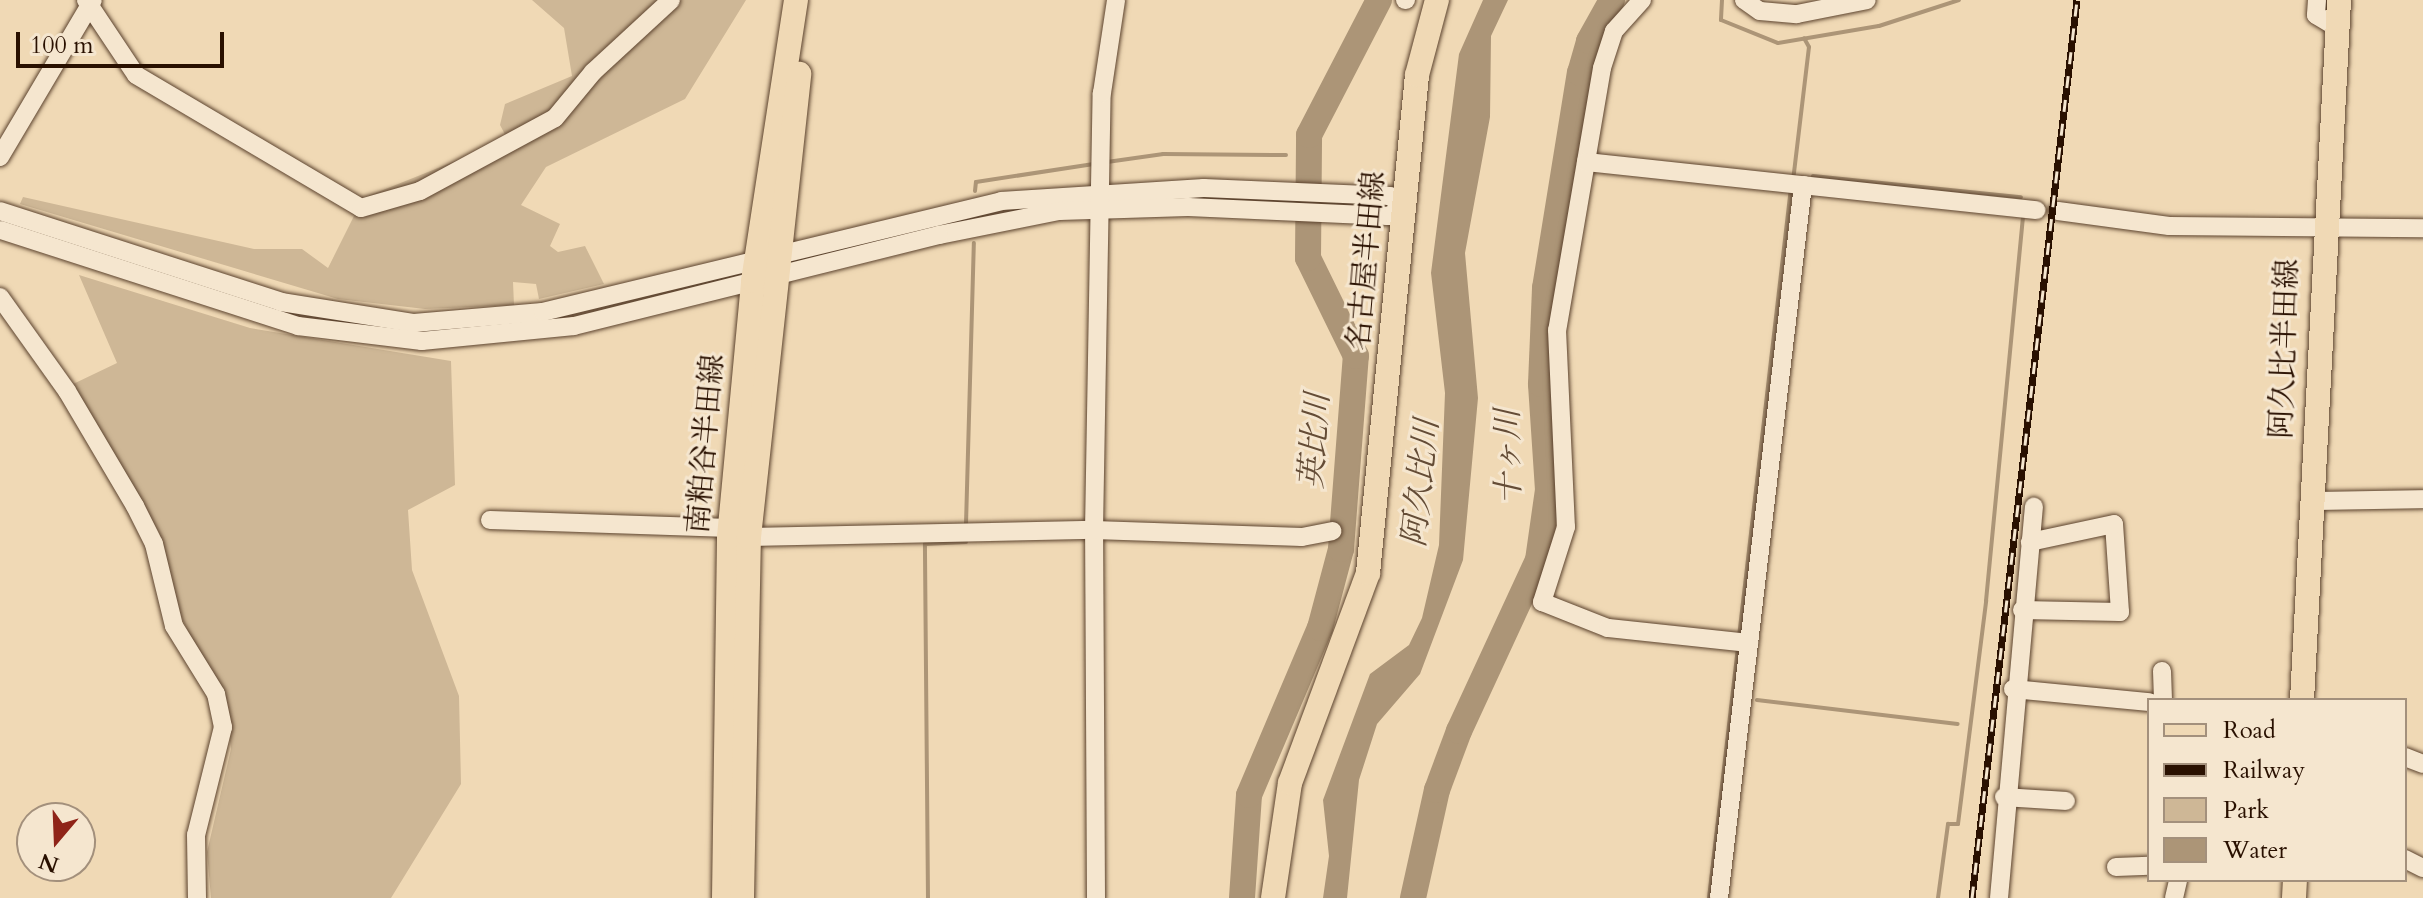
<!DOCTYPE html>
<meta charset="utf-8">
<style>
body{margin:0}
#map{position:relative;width:2423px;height:898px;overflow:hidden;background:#f0d9b5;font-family:Cardo,"Noto Serif JP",serif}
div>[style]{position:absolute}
.green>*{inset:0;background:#ceb796}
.water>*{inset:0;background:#ac9577}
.stream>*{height:4px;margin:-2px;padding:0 2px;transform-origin:2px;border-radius:2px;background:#ac9577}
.river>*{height:26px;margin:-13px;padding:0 13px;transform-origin:13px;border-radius:13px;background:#ac9577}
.roads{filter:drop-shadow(0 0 2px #5b422d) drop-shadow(0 0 2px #5b422d)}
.minor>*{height:18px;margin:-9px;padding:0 9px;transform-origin:9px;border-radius:9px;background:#f5e6cf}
.major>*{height:24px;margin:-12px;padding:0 12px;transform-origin:12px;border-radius:12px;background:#f0d9b5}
.rail>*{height:7px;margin-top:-3.5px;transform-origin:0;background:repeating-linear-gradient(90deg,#f5e6cf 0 12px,#291000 0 24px);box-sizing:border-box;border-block:2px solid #291000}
span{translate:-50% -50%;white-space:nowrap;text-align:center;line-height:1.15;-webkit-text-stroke:6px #f5e6cf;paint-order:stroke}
.street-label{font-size:30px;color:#291000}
.water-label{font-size:32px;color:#644c36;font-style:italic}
.legend{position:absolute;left:2147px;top:698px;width:260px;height:184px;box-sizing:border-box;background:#f5e6cf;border:2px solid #a3907c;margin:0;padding:10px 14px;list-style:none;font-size:24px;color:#291000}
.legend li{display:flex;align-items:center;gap:16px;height:40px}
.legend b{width:40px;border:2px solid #a3907c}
.north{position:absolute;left:16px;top:802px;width:80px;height:80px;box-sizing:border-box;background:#f5e6cf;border:2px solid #a3907c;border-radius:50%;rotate:199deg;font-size:22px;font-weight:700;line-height:32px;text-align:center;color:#291000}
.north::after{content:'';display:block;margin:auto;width:28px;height:36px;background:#8f2418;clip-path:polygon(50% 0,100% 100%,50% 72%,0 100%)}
.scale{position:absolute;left:16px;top:32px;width:208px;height:36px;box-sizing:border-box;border:4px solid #291000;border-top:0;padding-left:10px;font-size:24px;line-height:28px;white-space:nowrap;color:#291000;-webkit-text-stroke:6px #f5e6cf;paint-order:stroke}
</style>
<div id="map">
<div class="green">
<i style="clip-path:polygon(532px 0,746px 0,685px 99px,546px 167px,521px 205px,560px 224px,550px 246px,558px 252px,585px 246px,604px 284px,539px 299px,536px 284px,513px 282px,514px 305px,425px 309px,338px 299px,20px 204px,23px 197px,254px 249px,302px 249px,328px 268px,363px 198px,508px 140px,500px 125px,505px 104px,572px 76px,564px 28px)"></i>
<i style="clip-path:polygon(79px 275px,250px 328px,451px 361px,455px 485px,408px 510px,412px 570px,459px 696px,461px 784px,391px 898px,211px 898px,207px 852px,231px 749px,227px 715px,181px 616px,159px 532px,71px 385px,117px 363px)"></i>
</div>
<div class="water">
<i style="clip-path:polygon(1483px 0,1508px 0,1491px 36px,1490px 117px,1465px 253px,1478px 398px,1463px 560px,1420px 674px,1377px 724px,1359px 780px,1347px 898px,1323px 898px,1329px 856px,1323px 800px,1370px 674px,1409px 645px,1422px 618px,1439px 545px,1445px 393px,1431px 273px,1459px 54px)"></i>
</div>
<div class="stream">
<i style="left:1722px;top:0;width:20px;rotate:93deg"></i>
<i style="left:1721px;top:20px;width:61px;rotate:22deg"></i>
<i style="left:1778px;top:43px;width:102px;rotate:-9.6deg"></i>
<i style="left:1879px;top:26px;width:84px;rotate:-18deg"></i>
<i style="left:1107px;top:162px;width:57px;rotate:-8.1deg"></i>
<i style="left:1163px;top:154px;width:123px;rotate:0.5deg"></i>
<i style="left:1813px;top:176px;width:209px;rotate:5.8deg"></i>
<i style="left:1793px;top:181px;width:135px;rotate:-83.2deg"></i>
<i style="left:1809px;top:47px;width:10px;rotate:-119deg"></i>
<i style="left:975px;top:191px;width:9px;rotate:-84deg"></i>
<i style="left:976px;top:182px;width:119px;rotate:-8.7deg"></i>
<i style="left:966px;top:524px;width:281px;rotate:-88.4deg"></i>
<i style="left:1739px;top:637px;width:451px;rotate:-83.4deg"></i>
<i style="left:1757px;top:700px;width:202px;rotate:6.8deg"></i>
<i style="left:928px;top:898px;width:354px;rotate:-90.5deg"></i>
<i style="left:925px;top:544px;width:41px;rotate:-2.8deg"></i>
<i style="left:1709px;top:898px;width:254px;rotate:-83.4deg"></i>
<i style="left:1938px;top:898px;width:75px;rotate:-82.3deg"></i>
<i style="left:1948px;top:824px;width:10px"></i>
<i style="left:1958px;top:824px;width:225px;rotate:-82.8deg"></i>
<i style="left:1986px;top:601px;width:384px;rotate:-84.5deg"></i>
</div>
<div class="river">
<i style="left:1242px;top:898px;width:103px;rotate:-86.1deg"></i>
<i style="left:1249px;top:795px;width:181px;rotate:-67deg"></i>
<i style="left:1320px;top:628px;width:82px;rotate:-75.1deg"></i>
<i style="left:1341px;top:549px;width:194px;rotate:-85.6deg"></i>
<i style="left:1356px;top:356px;width:109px;rotate:-116.1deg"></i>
<i style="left:1308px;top:258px;width:123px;rotate:-89.5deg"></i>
<i style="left:1309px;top:135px;width:152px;rotate:-62.6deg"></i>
<i style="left:1413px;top:898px;width:111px;rotate:-77.5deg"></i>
<i style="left:1437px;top:790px;width:63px;rotate:-69.6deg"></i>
<i style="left:1459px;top:731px;width:188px;rotate:-65.2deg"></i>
<i style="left:1538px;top:560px;width:71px;rotate:-81.9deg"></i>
<i style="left:1548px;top:490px;width:106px;rotate:-93.8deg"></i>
<i style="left:1541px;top:384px;width:96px;rotate:-87.6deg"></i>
<i style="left:1545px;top:288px;width:218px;rotate:-80.8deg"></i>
<i style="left:1580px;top:73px;width:33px;rotate:-74deg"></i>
<i style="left:1589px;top:41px;width:47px;rotate:-60.7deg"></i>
</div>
<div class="roads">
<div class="minor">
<i style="left:86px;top:0;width:90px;rotate:56.3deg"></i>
<i style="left:136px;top:75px;width:261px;rotate:30.6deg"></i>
<i style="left:361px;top:208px;width:61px;rotate:-16.1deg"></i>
<i style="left:420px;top:191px;width:153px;rotate:-28.4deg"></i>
<i style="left:555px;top:118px;width:60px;rotate:-50.4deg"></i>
<i style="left:593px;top:72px;width:106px;rotate:-42.7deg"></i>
<i style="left:1405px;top:0;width:1px"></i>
<i style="left:1642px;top:0;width:42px;rotate:132.1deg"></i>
<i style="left:1614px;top:31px;width:39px;rotate:108deg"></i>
<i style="left:1602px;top:68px;width:266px;rotate:99.7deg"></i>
<i style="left:1557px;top:330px;width:197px;rotate:87.4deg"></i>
<i style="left:1566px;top:527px;width:79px;rotate:107.7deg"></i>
<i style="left:1542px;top:602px;width:71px;rotate:21.5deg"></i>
<i style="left:1608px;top:628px;width:142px;rotate:6.1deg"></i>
<i style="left:1744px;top:0;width:19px;rotate:35deg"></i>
<i style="left:1760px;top:11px;width:37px;rotate:5deg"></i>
<i style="left:1797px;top:14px;width:71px;rotate:-11.3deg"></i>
<i style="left:2317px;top:0;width:15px;rotate:94deg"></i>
<i style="left:2316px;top:15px;width:23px;rotate:31deg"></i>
<i style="left:0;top:157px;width:182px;rotate:-59.4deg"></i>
<i style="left:1586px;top:162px;width:453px;rotate:6.1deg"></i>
<i style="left:0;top:211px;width:295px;rotate:17.9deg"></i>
<i style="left:281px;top:302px;width:135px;rotate:9deg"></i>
<i style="left:414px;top:323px;width:129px;rotate:-4.9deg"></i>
<i style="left:543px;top:312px;width:471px;rotate:-13.6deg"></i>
<i style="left:1001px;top:201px;width:203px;rotate:-3.7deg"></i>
<i style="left:1204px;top:188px;width:186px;rotate:2.5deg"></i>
<i style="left:1390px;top:196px;width:19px;rotate:39deg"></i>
<i style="left:1405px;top:208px;width:19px;rotate:155deg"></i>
<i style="left:1388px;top:216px;width:200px;rotate:-177.4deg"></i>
<i style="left:1188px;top:207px;width:129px;rotate:178.2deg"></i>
<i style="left:1059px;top:211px;width:122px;rotate:168.7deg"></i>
<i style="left:939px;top:235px;width:376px;rotate:166deg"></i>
<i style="left:574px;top:326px;width:153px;rotate:174.4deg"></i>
<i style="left:422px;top:341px;width:125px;rotate:-173.1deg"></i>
<i style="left:298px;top:326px;width:313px;rotate:-162.1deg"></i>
<i style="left:2058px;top:211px;width:112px;rotate:7.7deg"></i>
<i style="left:2169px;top:226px;width:254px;rotate:0.5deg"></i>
<i style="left:0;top:297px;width:115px;rotate:54.5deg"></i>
<i style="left:67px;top:391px;width:134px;rotate:59.4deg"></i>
<i style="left:135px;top:506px;width:42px;rotate:63.4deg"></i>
<i style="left:154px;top:544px;width:84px;rotate:76.3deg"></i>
<i style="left:174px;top:626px;width:80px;rotate:58.3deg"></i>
<i style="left:216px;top:694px;width:34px;rotate:78deg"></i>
<i style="left:223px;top:727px;width:111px;rotate:104deg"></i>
<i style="left:196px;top:835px;width:63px;rotate:89.1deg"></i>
<i style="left:2311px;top:501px;width:112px;rotate:-1deg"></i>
<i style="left:490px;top:520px;width:240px;rotate:1.9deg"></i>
<i style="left:749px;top:537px;width:345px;rotate:-1.2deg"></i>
<i style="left:1094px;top:530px;width:208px;rotate:1.9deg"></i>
<i style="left:1302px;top:537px;width:31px;rotate:-11deg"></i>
<i style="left:2022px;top:610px;width:98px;rotate:1.2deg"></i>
<i style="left:2120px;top:612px;width:88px;rotate:-93.9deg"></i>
<i style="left:2114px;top:524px;width:86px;rotate:167.9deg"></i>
<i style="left:2162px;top:671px;width:29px;rotate:88deg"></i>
<i style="left:2013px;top:689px;width:137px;rotate:5.5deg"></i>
<i style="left:2405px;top:757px;width:19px;rotate:21deg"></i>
<i style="left:2004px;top:797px;width:62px;rotate:3.7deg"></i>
<i style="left:2405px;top:859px;width:20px;rotate:27deg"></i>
<i style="left:2116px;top:867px;width:33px;rotate:-2deg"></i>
<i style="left:1096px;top:898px;width:368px;rotate:-90.3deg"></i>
<i style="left:1094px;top:530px;width:437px;rotate:-89deg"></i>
<i style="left:1102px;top:93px;width:94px;rotate:-81.4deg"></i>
<i style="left:1719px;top:898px;width:718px;rotate:-83.28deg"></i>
<i style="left:1999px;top:898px;width:393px;rotate:-84.9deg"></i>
<i style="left:2174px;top:898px;width:18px;rotate:-77deg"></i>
</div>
<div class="major">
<i style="left:2302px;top:700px;width:701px;rotate:-86.97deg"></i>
<i style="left:724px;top:898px;width:361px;rotate:-89.2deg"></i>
<i style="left:729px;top:537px;width:257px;rotate:-84.6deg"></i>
<i style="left:753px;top:281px;width:284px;rotate:-81.3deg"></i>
<i style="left:742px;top:898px;width:361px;rotate:-88.9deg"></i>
<i style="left:749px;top:537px;width:466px;rotate:-83.8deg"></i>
<i style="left:1273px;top:898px;width:116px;rotate:-81.6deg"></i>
<i style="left:1290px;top:783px;width:224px;rotate:-69.6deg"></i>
<i style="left:1368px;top:573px;width:500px;rotate:-84.38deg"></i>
<i style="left:1417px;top:75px;width:78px;rotate:-75.1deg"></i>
<i style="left:2294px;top:898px;width:18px;rotate:-87deg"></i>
</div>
</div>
<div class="rail">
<i style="left:1972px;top:898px;width:904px;rotate:-83.33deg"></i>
</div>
<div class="street-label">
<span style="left:1367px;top:261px;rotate:-85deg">名古屋半田線</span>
<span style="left:2285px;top:349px;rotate:-88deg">阿久比半田線</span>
<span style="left:706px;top:444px;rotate:-85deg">南粕谷半田線</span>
</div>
<div class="water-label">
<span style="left:1315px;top:441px;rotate:-86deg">英比川</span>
<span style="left:1509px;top:457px;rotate:-91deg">十ヶ川</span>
<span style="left:1421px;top:483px;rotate:-84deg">阿久比川</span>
</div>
<ul class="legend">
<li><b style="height:10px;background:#f0d9b5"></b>Road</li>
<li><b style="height:10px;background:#291000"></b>Railway</li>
<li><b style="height:22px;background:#ceb796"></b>Park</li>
<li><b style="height:22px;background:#ac9577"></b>Water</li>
</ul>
<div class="north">N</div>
<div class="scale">100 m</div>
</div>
